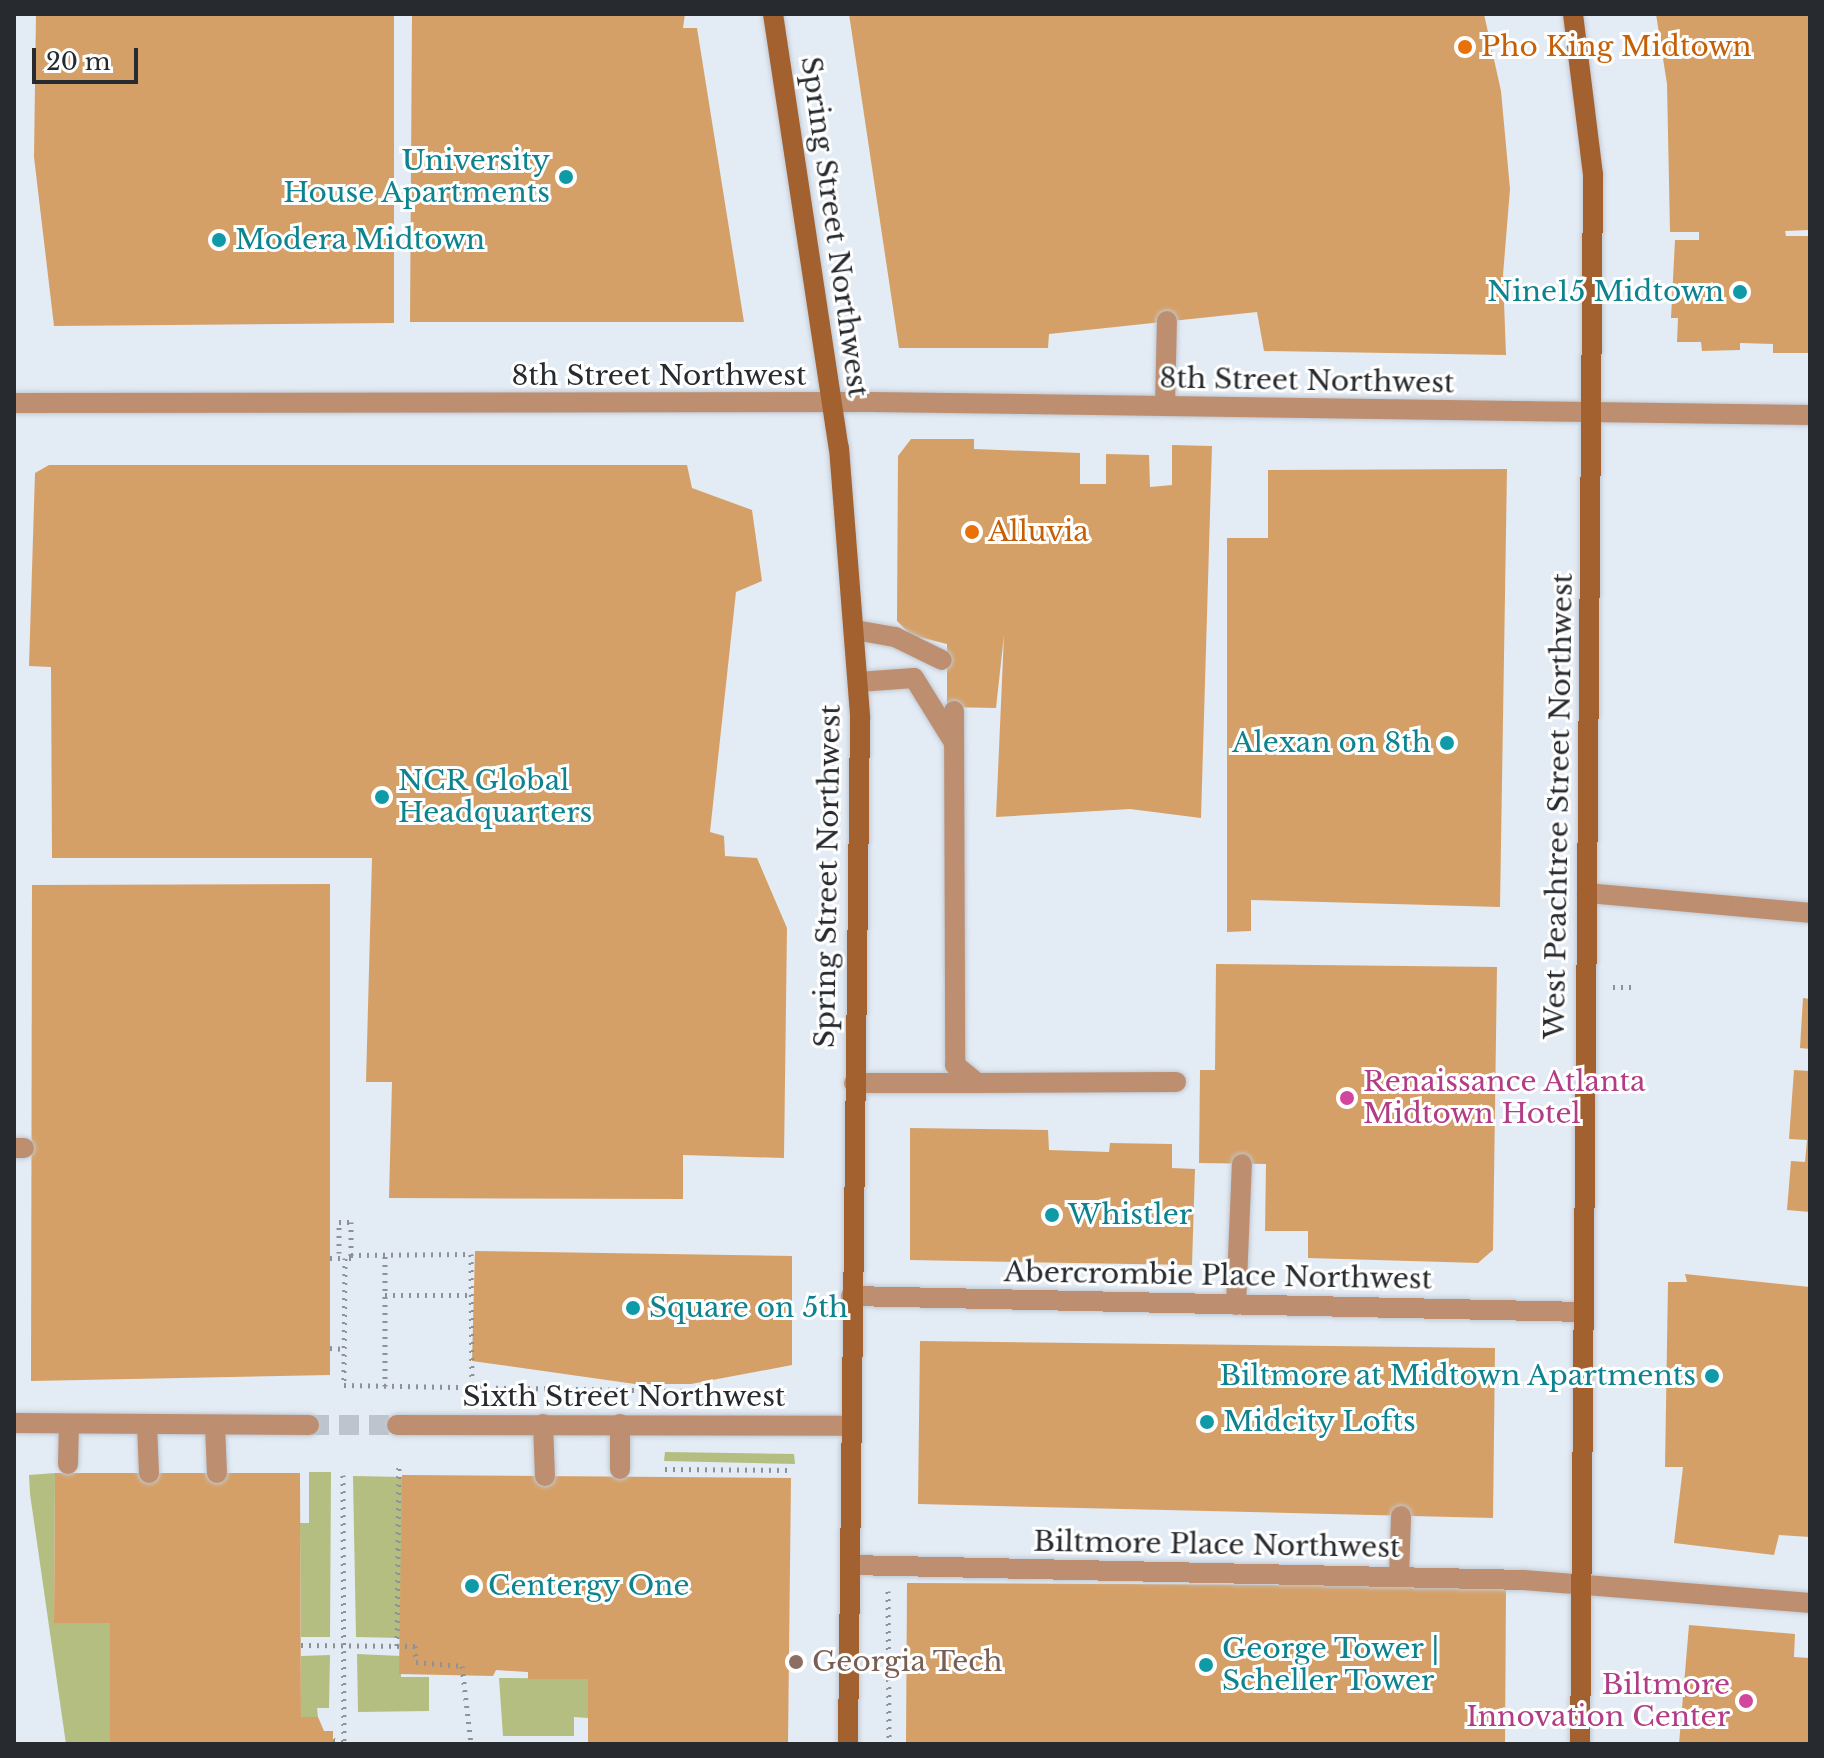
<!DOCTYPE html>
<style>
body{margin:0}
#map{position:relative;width:1824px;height:1758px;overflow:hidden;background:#e3ebf5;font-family:"Libre Baskerville",serif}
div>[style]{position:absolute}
.green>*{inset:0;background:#b3be80}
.building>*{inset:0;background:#d5a067}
.street-tunnel>*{height:20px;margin-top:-10px;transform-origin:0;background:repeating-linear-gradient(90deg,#bdc4cd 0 20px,transparent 0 30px)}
.path>*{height:5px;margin-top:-2.5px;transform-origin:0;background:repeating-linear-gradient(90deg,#8d9299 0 2px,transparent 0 8px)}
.roads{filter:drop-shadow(0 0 2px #c1c8d1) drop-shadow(0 0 2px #c1c8d1)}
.lane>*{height:20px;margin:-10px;padding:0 10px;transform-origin:10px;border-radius:10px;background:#bd8f70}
.street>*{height:20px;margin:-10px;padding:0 10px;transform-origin:10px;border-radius:10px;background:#bd8f70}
.secondary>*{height:20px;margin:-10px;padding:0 10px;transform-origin:10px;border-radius:10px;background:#a3612f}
.dots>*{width:22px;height:22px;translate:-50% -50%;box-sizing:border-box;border:4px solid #fff;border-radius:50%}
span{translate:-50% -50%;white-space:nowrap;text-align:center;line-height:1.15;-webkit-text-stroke:6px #fff;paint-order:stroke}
.food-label{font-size:28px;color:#c56008}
.left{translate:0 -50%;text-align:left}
.culture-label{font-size:28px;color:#0d838f}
.right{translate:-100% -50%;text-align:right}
.street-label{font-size:28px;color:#272a2e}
.hotel-label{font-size:28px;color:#b23c85}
.education-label{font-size:28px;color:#785e54}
.frame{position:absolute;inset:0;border:16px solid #272a2e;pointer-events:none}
.scale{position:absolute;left:32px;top:48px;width:106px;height:36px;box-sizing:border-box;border:4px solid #272a2e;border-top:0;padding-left:10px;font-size:24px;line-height:28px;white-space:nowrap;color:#272a2e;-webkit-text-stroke:6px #fff;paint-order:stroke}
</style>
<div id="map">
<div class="green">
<i style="clip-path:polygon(665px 1452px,794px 1454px,795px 1464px,664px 1461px)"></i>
<i style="clip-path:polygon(309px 1472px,331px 1472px,330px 1637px,301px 1637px,300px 1523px,309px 1523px)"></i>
<i style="clip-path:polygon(55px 1473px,54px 1623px,110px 1623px,110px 1744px,66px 1744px,30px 1494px,29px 1475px)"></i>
<i style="clip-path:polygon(353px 1476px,403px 1477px,401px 1638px,356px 1637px)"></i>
<i style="clip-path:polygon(357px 1654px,401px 1656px,401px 1677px,429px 1677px,429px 1711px,358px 1712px)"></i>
<i style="clip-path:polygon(330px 1655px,329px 1708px,317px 1708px,318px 1717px,301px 1717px,301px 1656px)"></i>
<i style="clip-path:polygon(499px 1678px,588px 1679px,588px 1718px,574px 1717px,574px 1736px,503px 1736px)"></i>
</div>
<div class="building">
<i style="clip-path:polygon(36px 14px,394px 14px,394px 323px,54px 326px,34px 157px)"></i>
<i style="clip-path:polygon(412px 14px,685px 14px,683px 28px,697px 28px,744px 322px,410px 322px)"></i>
<i style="clip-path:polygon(849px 14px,1484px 14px,1501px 91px,1510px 189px,1503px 275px,1506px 355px,1264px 351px,1257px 312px,1049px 334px,1048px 348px,899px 348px)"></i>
<i style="clip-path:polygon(1656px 14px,1810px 14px,1810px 230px,1785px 231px,1786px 236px,1810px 236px,1810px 353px,1773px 353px,1773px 344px,1740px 343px,1740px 350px,1702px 351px,1701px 342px,1677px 342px,1678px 318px,1671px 318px,1675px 240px,1699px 240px,1699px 232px,1670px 232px,1667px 84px)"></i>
<i style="clip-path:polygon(911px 439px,974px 439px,974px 449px,1080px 453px,1080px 484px,1106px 484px,1106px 454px,1149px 455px,1150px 487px,1172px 485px,1172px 445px,1212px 446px,1201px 818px,1130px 809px,996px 817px,1004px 635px,996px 708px,947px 707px,947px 644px,919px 637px,920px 644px,897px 621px,898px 456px)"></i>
<i style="clip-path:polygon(49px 465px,687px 465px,692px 488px,752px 510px,762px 581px,736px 592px,710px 832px,724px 836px,725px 856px,757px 858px,787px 928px,784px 1158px,683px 1155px,683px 1199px,389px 1198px,392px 1082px,366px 1082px,372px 858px,52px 858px,51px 667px,29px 666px,35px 473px)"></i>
<i style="clip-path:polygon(1507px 469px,1500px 907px,1251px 900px,1251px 931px,1227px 932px,1227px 538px,1268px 538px,1268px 470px)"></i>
<i style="clip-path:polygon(330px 884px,330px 1375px,31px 1381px,32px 885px)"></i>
<i style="clip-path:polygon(1216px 964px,1497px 967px,1493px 1250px,1478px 1263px,1308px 1258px,1308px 1231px,1265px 1231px,1266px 1164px,1199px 1163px,1200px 1070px,1215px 1070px)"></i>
<i style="clip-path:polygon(1803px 998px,1810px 999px,1810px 1049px,1800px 1048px)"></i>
<i style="clip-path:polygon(1794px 1070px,1810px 1071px,1810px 1212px,1787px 1210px,1791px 1161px,1805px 1162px,1807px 1140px,1789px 1139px)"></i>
<i style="clip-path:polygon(910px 1128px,1048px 1130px,1049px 1150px,1109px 1152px,1110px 1143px,1172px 1144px,1172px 1168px,1195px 1169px,1192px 1265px,910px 1260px)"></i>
<i style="clip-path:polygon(475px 1251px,792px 1256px,792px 1365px,691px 1384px,635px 1384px,472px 1361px)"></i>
<i style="clip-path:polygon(1685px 1274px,1810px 1287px,1810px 1537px,1779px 1535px,1774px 1555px,1674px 1543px,1683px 1467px,1665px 1467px,1668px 1282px,1687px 1282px)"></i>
<i style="clip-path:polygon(920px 1341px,1495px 1348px,1493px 1518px,918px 1504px)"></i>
<i style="clip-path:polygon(55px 1473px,300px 1473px,301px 1717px,318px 1717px,324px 1731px,333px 1731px,333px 1744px,110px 1744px,110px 1623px,54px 1623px)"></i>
<i style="clip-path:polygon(402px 1475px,791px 1478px,788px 1744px,588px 1744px,588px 1679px,528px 1679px,528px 1672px,496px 1670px,493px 1676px,399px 1674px)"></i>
<i style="clip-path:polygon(907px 1583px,1506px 1586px,1505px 1744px,906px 1744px)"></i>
<i style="clip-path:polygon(1689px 1625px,1795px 1634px,1794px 1657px,1810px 1658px,1810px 1744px,1679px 1744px)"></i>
</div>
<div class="street-tunnel">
<i style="left:309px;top:1425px;width:88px"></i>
</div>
<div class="path">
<i style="left:1613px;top:987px;width:23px"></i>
<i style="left:339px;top:1253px;width:31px;rotate:-90deg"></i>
<i style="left:339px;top:1222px;width:12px"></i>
<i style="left:351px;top:1222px;width:36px;rotate:90deg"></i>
<i style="left:351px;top:1258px;width:6px;rotate:180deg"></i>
<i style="left:351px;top:1255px;width:120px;rotate:-0.5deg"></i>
<i style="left:471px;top:1254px;width:134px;rotate:89.6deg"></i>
<i style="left:330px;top:1258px;width:15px"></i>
<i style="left:345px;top:1258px;width:127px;rotate:90.5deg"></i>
<i style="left:344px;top:1385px;width:442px;rotate:1deg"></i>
<i style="left:385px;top:1295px;width:86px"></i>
<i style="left:330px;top:1348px;width:14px;rotate:4deg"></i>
<i style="left:385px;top:1386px;width:132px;rotate:-90deg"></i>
<i style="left:665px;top:1469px;width:126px;rotate:0.5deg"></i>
<i style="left:343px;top:1475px;width:269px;rotate:89.8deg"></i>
<i style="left:888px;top:1591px;width:153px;rotate:89.6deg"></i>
<i style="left:301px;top:1645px;width:114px;rotate:0.5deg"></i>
<i style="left:415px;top:1646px;width:16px;rotate:86deg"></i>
<i style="left:416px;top:1662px;width:46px;rotate:5deg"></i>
<i style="left:462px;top:1666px;width:79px;rotate:83.4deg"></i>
<i style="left:397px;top:1646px;width:180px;rotate:-89.4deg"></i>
<i style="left:333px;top:1740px;width:14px;rotate:17deg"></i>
</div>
<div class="roads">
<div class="lane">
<i style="left:1165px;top:406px;width:85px;rotate:-88.7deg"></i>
<i style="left:855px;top:630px;width:41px;rotate:9.9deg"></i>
<i style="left:895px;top:637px;width:52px;rotate:26.1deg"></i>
<i style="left:858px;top:682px;width:56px;rotate:-4.1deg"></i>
<i style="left:914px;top:678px;width:74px;rotate:58.2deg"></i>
<i style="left:954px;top:711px;width:354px;rotate:89.8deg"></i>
<i style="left:955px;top:1065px;width:28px;rotate:39deg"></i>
<i style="left:977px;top:1083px;width:199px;rotate:-0.3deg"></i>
<i style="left:854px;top:1083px;width:123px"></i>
<i style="left:14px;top:1148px;width:10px"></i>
<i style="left:1236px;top:1305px;width:141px;rotate:-87.6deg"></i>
<i style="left:543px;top:1424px;width:52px;rotate:87.8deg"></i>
<i style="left:620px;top:1424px;width:45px;rotate:90deg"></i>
<i style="left:147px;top:1425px;width:48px;rotate:87.6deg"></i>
<i style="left:215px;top:1426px;width:47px;rotate:87.6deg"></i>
<i style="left:68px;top:1464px;width:40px;rotate:-88.6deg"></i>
<i style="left:1399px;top:1577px;width:61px;rotate:-88.1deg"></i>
</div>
<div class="street">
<i style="left:14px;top:403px;width:857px;rotate:-0.07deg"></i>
<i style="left:871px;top:402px;width:939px;rotate:0.79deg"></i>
<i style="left:1587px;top:893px;width:224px;rotate:5.1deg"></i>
<i style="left:851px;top:1296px;width:732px;rotate:1.25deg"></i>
<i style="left:14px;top:1423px;width:295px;rotate:0.4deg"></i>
<i style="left:397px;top:1425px;width:454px;rotate:0.1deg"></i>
<i style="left:850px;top:1565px;width:674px;rotate:1.27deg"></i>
<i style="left:1524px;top:1580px;width:287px;rotate:4.6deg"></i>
</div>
<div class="secondary">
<i style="left:773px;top:14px;width:439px;rotate:81.4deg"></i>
<i style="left:839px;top:448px;width:270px;rotate:85.5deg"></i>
<i style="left:860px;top:717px;width:1027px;rotate:90.67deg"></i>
<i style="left:1573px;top:14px;width:161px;rotate:82.9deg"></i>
<i style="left:1593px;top:174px;width:1570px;rotate:90.47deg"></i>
</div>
</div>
<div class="dots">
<i style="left:1465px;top:47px;background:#e8710a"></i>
<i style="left:566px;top:177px;background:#0f9aa8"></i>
<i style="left:219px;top:240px;background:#0f9aa8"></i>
<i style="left:1740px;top:292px;background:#0f9aa8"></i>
<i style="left:972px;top:532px;background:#e8710a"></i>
<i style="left:1447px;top:743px;background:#0f9aa8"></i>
<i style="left:382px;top:797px;background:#0f9aa8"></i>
<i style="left:1347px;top:1098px;background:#d1479c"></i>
<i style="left:1052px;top:1215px;background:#0f9aa8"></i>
<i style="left:633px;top:1308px;background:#0f9aa8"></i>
<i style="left:1712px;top:1376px;background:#0f9aa8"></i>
<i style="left:1207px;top:1422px;background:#0f9aa8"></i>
<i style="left:472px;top:1586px;background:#0f9aa8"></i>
<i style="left:796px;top:1662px;background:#8d6e63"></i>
<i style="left:1206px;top:1665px;background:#0f9aa8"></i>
<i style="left:1746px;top:1701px;background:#d1479c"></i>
</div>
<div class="food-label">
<span class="left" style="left:1481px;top:47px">Pho King Midtown</span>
<span class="left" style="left:988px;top:532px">Alluvia</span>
</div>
<div class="culture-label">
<span class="right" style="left:550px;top:177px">University<br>House Apartments</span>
<span class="left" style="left:235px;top:240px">Modera Midtown</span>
<span class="right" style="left:1724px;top:292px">Nine15 Midtown</span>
<span class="right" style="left:1431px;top:743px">Alexan on 8th</span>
<span class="left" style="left:398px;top:797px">NCR Global<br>Headquarters</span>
<span class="left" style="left:1068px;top:1215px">Whistler</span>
<span class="left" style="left:649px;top:1308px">Square on 5th</span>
<span class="right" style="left:1696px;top:1376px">Biltmore at Midtown Apartments</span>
<span class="left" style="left:1223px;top:1422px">Midcity Lofts</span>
<span class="left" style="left:488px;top:1586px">Centergy One</span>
<span class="left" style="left:1222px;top:1665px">George Tower |<br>Scheller Tower</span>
</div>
<div class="street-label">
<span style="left:834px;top:227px;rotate:82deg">Spring Street Northwest</span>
<span style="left:659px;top:376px">8th Street Northwest</span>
<span style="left:1307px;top:381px;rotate:1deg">8th Street Northwest</span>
<span style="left:1559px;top:806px;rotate:-89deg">West Peachtree Street Northwest</span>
<span style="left:828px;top:876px;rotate:-89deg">Spring Street Northwest</span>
<span style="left:1218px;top:1276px;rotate:1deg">Abercrombie Place Northwest</span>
<span style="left:624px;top:1397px">Sixth Street Northwest</span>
<span style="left:1217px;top:1545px;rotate:1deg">Biltmore Place Northwest</span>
</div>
<div class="hotel-label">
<span class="left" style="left:1363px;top:1098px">Renaissance Atlanta<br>Midtown Hotel</span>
<span class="right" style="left:1730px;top:1701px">Biltmore<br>Innovation Center</span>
</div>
<div class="education-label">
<span class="left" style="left:812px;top:1662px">Georgia Tech</span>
</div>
<div class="frame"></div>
<div class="scale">20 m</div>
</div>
